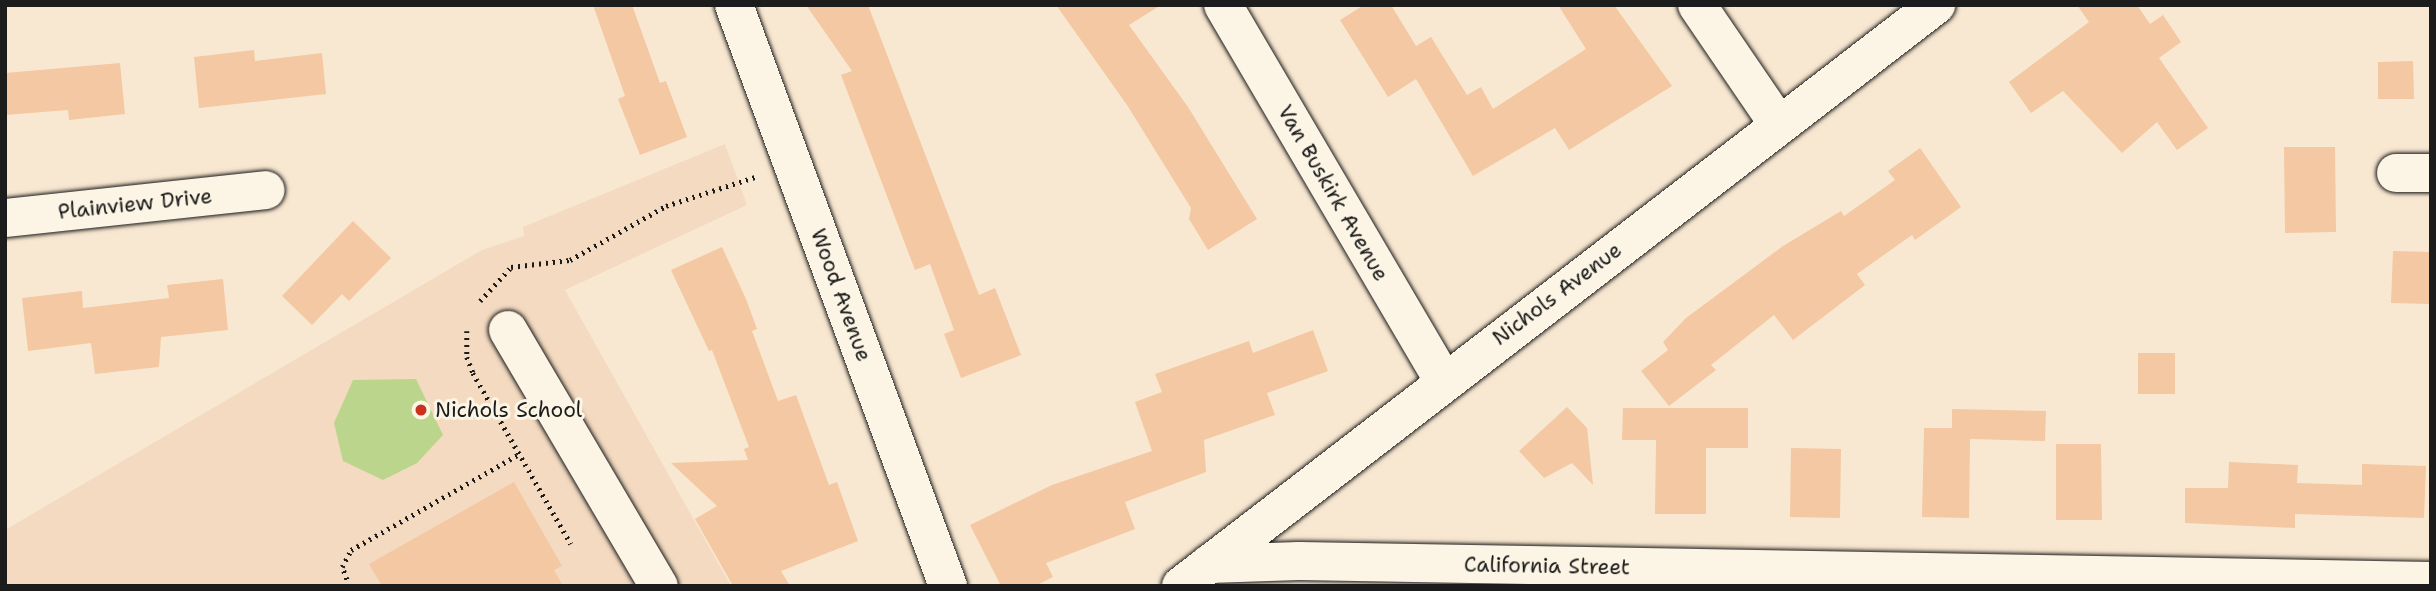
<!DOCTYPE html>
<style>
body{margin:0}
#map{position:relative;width:2436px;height:591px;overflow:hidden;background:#f9e8d1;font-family:"Shantell Sans",sans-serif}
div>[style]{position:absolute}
.built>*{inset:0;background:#f3dac0}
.green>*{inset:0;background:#bcd58c}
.building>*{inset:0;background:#f3c8a2}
.path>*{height:4.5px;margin-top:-2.25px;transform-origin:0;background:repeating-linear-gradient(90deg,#1c1c1c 0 2px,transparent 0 7px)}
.roads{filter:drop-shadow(0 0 2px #1c1c1c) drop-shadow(0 0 2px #1c1c1c)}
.minor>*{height:38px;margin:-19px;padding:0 19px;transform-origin:19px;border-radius:19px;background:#fcf5e5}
.major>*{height:38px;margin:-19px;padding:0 19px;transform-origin:19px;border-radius:19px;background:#fcf5e5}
.dots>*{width:19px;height:19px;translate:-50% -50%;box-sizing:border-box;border:4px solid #fcf5e5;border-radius:50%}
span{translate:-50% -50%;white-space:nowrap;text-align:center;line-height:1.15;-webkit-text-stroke:6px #fcf5e5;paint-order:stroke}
.street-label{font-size:21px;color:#1c1c1c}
.poi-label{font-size:21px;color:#1c1c1c}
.left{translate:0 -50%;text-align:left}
.frame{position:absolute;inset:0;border:7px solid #1c1c1c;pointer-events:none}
</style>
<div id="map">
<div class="built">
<i style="clip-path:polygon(725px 144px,747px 205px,565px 290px,731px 586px,5px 586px,5px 530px,482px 250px,524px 236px,523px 227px)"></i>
</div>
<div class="green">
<i style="clip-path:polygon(416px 379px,443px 435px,417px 463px,383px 480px,343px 461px,334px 423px,353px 380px)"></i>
</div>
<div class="building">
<i style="clip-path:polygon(593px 5px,632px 5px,660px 83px,666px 81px,687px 137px,640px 155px,618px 99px,625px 96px)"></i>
<i style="clip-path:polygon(806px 5px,868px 5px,979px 295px,995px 288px,1021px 355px,961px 378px,944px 334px,954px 330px,930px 264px,915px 270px,841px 75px,852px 71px)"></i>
<i style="clip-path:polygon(1056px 5px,1161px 5px,1129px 25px,1188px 107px,1257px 219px,1208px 250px,1189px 219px,1191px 208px,1127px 105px)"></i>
<i style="clip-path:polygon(1364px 5px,1391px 5px,1416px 46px,1431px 37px,1467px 95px,1481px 87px,1493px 109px,1586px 49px,1558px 5px,1614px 5px,1672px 86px,1569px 150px,1555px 128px,1473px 176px,1416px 79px,1388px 97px,1340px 20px)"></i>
<i style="clip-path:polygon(2077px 5px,2137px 5px,2150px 24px,2163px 15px,2181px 42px,2159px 58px,2208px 128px,2177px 150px,2157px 122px,2122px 153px,2063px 91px,2031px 113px,2009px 82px,2089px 22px)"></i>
<i style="clip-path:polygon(254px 50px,255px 61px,322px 53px,326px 94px,199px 108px,194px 57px)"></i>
<i style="clip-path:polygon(2413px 61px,2414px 99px,2378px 99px,2378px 62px)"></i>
<i style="clip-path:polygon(120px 63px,125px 114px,69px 120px,68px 110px,5px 115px,5px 73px)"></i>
<i style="clip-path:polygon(2284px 147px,2335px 147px,2336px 232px,2285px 233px)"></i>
<i style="clip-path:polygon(1920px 148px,1961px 207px,1915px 240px,1912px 235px,1857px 274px,1865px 285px,1793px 340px,1774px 315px,1711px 365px,1716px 370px,1669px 406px,1641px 371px,1668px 350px,1663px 342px,1686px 318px,1783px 246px,1841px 211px,1844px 216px,1895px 180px,1888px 171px)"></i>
<i style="clip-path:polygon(353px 221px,391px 258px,349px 301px,342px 294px,312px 325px,282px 296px)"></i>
<i style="clip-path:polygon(722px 247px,746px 299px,757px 329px,752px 331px,778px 401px,796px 395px,829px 485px,837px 482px,858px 541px,781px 571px,790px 586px,733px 586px,695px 519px,717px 506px,671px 463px,748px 460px,744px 449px,749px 447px,712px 350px,709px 351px,671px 270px)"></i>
<i style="clip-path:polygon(2393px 251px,2431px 252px,2431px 304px,2391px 303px)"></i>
<i style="clip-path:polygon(223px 279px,228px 330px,161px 337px,159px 367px,95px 374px,91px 343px,28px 351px,22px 298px,82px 291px,83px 308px,169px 298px,167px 285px)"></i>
<i style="clip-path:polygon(1313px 330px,1328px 371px,1267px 393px,1275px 415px,1204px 440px,1206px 472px,1125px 502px,1135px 529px,1046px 563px,1053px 577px,1035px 586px,1001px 586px,970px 525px,1052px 485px,1152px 451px,1135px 402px,1162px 392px,1155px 374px,1249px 341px,1253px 353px)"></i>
<i style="clip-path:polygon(2138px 353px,2175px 353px,2175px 394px,2138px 394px)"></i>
<i style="clip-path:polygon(1567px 407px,1587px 428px,1593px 485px,1572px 463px,1544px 478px,1519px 451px)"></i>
<i style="clip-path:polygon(1623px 408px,1748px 408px,1748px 448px,1706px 448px,1706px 514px,1655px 514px,1656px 440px,1622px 440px)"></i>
<i style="clip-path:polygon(1952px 409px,2046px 411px,2045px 441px,1970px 439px,1969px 518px,1922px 517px,1924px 428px,1952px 428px)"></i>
<i style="clip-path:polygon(2056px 444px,2101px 444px,2102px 520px,2056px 520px)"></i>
<i style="clip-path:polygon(1791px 448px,1841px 449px,1840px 518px,1790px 517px)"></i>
<i style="clip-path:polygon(2229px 462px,2298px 465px,2297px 483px,2362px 485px,2362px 464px,2426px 466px,2424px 518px,2295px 514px,2295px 528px,2185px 523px,2185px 488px,2228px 488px)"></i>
<i style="clip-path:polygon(514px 482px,562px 566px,554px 570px,563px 586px,382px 586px,369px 564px)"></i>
</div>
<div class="path">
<i style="left:480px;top:301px;width:46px;rotate:-47.6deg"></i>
<i style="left:511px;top:267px;width:59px;rotate:-6.8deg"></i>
<i style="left:570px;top:260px;width:110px;rotate:-29.4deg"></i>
<i style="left:666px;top:206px;width:94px;rotate:-18deg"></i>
<i style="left:467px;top:331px;width:26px;rotate:90deg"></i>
<i style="left:467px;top:357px;width:17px;rotate:69deg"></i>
<i style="left:473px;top:373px;width:197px;rotate:60.2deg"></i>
<i style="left:349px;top:586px;width:20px;rotate:-110deg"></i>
<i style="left:342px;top:567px;width:19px;rotate:-62deg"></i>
<i style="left:351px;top:550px;width:193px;rotate:-29.7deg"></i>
</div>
<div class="roads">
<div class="minor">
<i style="left:734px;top:5px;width:619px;rotate:69.78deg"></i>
<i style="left:1223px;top:5px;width:436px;rotate:59.6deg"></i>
<i style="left:1697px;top:5px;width:145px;rotate:55.7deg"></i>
<i style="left:2396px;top:173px;width:35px"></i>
<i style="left:5px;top:218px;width:262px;rotate:-6.1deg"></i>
<i style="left:508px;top:330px;width:297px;rotate:59.5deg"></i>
<i style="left:1209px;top:564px;width:90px;rotate:-1.9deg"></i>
<i style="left:1299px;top:561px;width:1132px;rotate:1.01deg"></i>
</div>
<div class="major">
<i style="left:1181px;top:586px;width:953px;rotate:-37.58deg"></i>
</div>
</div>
<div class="dots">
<i style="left:421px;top:410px;background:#c8321e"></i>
</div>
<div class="street-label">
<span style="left:1333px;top:193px;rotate:60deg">Van Buskirk Avenue</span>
<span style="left:135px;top:204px;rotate:-6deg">Plainview Drive</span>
<span style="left:1557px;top:294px;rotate:-37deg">Nichols Avenue</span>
<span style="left:841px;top:295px;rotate:70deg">Wood Avenue</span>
<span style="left:1547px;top:566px;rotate:1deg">California Street</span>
</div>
<div class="poi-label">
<span class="left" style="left:435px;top:410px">Nichols School</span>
</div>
<div class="frame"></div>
</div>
